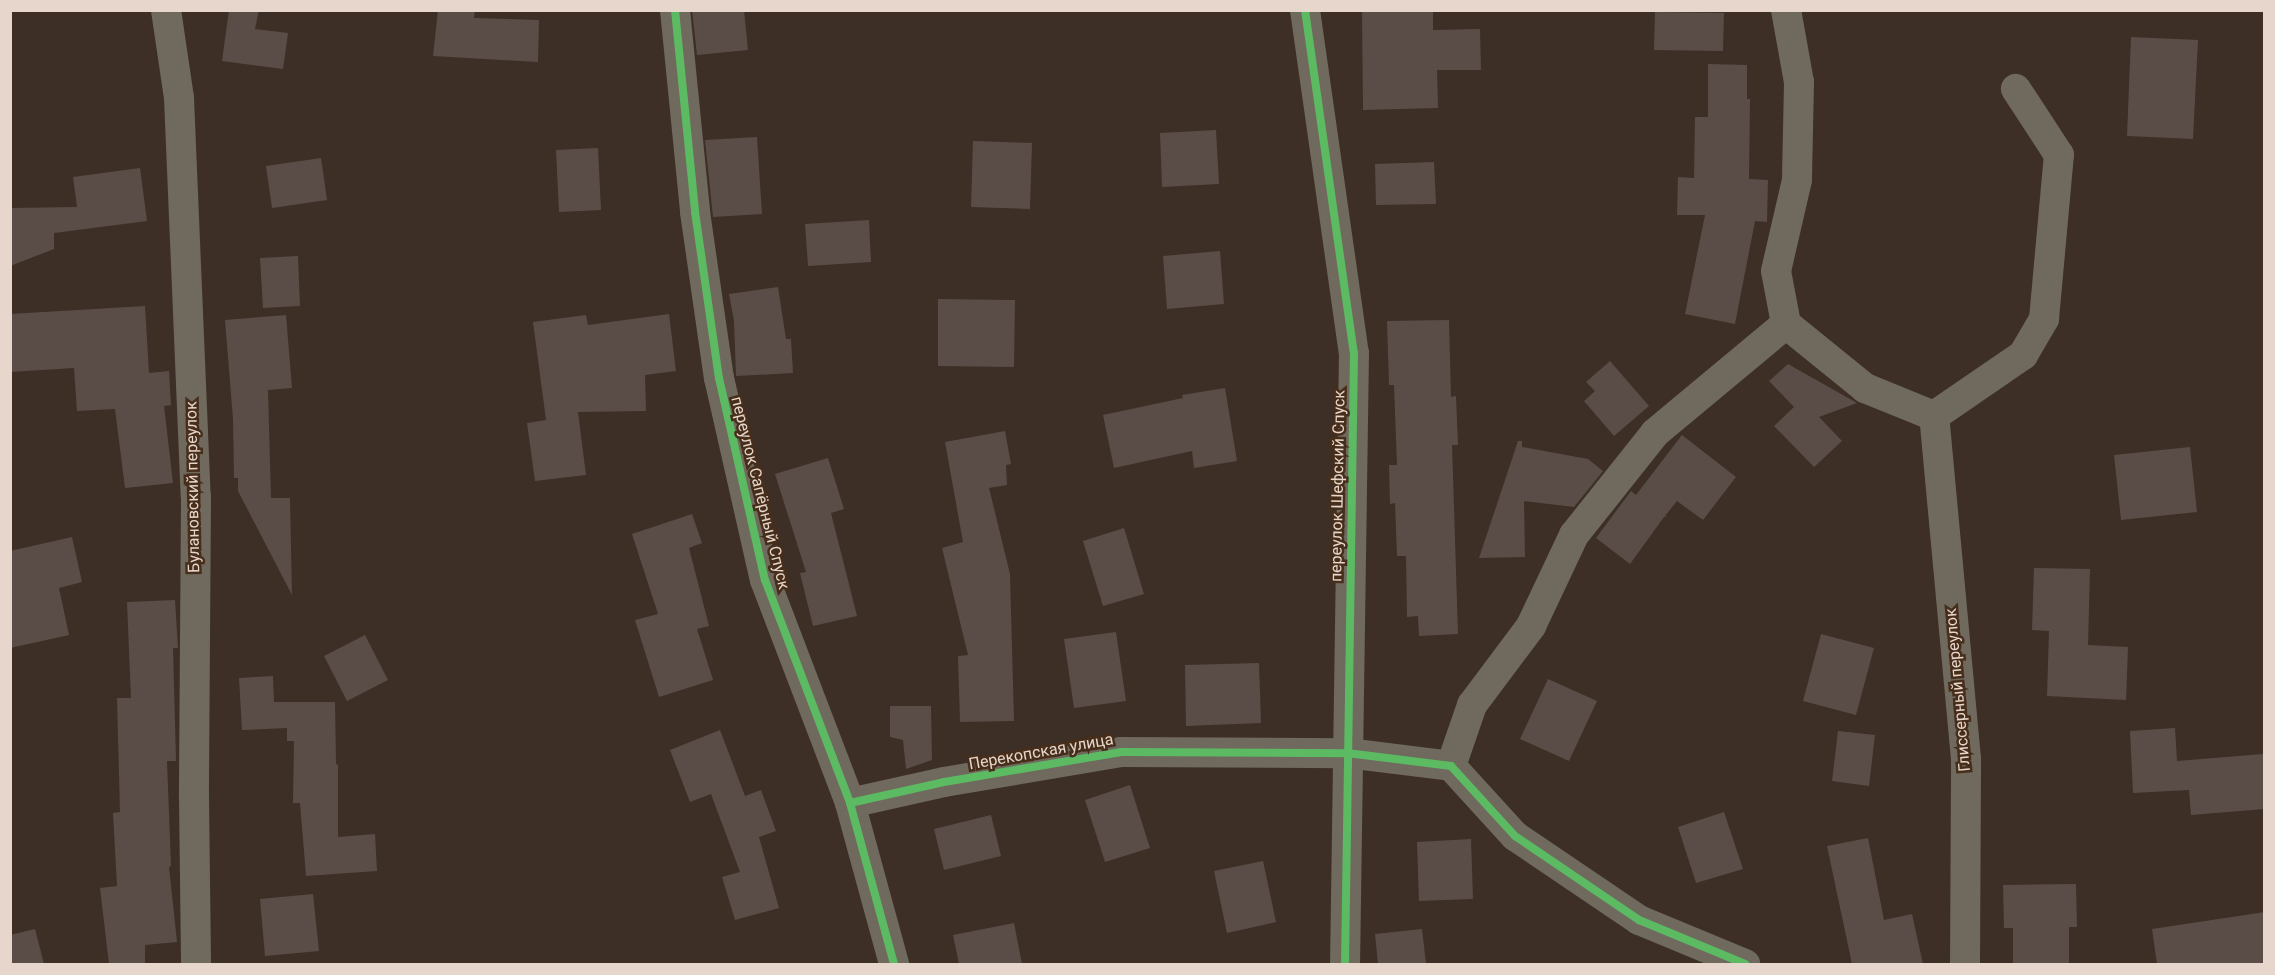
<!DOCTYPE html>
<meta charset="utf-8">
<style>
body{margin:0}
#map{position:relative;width:2275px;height:975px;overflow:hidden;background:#3d2f25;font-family:Roboto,sans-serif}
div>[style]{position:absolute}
.building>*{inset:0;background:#5a4d48}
.street>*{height:30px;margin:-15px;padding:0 15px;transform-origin:15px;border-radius:15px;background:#6f695e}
.cycleway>*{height:8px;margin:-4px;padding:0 4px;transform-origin:4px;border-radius:4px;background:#5cba63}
span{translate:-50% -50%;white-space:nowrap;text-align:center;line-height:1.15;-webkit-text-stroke:5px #472e1b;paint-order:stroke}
.street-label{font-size:16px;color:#e6d6cb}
.frame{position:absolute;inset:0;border:12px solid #e6d6cb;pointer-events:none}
</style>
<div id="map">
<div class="building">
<i style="clip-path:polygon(229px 10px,259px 10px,255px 29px,288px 33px,283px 69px,222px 61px)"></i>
<i style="clip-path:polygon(438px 10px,475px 10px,474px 18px,539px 20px,538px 62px,433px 56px)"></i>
<i style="clip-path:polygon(692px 10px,744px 10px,748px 50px,697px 55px)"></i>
<i style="clip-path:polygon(1362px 10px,1433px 10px,1433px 30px,1480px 29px,1481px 70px,1437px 70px,1438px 108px,1363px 110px)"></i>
<i style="clip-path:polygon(1655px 12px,1724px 13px,1723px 51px,1654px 50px)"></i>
<i style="clip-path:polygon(2131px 37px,2198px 40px,2193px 139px,2127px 136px)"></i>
<i style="clip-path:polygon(1708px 64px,1747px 65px,1747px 99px,1750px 99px,1749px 179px,1768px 180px,1767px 222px,1755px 221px,1735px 324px,1685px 314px,1705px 215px,1677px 215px,1678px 177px,1694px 178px,1695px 117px,1708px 117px)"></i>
<i style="clip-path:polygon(1216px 130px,1219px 184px,1162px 187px,1160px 133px)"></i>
<i style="clip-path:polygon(757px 137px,762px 214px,713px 217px,705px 140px)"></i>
<i style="clip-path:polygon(973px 141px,1032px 143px,1030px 209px,971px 207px)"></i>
<i style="clip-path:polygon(598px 148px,601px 210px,559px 212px,556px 150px)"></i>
<i style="clip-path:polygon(321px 158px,327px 200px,272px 208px,266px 166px)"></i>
<i style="clip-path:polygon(1434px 162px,1436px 204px,1376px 205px,1375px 164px)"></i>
<i style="clip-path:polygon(140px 168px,147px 221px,54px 233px,54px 249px,10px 266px,10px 208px,77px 207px,73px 177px)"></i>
<i style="clip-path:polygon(869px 220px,871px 262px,808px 266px,805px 224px)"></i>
<i style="clip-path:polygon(1220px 251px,1224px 304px,1167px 309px,1163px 256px)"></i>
<i style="clip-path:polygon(298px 256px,300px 306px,263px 308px,260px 258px)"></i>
<i style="clip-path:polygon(778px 287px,786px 339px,791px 339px,793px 373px,736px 376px,734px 321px,729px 294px)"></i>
<i style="clip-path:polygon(938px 299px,1015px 300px,1014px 367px,938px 366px)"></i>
<i style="clip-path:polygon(145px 306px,149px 373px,169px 371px,171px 405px,164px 406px,173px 483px,125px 488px,115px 409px,77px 411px,74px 368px,10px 372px,10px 314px)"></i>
<i style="clip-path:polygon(669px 314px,676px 371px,645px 375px,646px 411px,578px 412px,586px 475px,535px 481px,527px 423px,546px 420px,533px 322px,586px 315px,588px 325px)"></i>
<i style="clip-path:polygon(286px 315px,292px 388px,268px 390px,271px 498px,290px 498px,292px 595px,238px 491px,238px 478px,234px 478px,233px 419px,225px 320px)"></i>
<i style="clip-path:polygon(1449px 320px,1451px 397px,1456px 396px,1458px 445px,1452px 445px,1458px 634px,1419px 636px,1418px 616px,1407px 617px,1406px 556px,1397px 556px,1395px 503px,1390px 504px,1389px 465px,1397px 465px,1394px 385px,1389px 385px,1387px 321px)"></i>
<i style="clip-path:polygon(1610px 361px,1649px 406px,1614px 436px,1584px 401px,1595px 391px,1586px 382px)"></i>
<i style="clip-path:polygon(1788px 364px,1857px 403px,1819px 417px,1842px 441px,1814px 467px,1774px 426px,1794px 407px,1769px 381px)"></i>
<i style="clip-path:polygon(1225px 388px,1237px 461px,1194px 468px,1192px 451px,1114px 468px,1103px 415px,1183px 398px,1182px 395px)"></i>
<i style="clip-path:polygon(1005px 431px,1011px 464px,1006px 465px,1007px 485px,989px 488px,1010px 574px,1014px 721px,960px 722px,958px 656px,968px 655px,942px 548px,963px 542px,945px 442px)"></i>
<i style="clip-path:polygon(1682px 435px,1736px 477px,1703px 520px,1677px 501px,1665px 516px,1667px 517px,1664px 517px,1630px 564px,1596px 538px,1631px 491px,1636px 495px)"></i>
<i style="clip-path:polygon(1518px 441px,1522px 441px,1522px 447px,1588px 459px,1603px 471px,1574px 507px,1524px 501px,1525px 557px,1479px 558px)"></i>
<i style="clip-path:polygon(2190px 447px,2197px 512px,2121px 520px,2114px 455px)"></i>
<i style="clip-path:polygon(828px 458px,844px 509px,831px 513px,857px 616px,813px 626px,800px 573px,806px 572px,775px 474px)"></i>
<i style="clip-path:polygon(692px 514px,702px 543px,689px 548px,709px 626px,697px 629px,713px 680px,659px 697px,635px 620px,658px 614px,632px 534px)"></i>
<i style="clip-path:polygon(1124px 528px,1144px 594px,1103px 606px,1083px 541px)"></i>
<i style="clip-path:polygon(72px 537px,82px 582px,59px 588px,69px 635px,10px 648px,10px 551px)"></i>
<i style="clip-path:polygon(2034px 568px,2090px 569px,2088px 645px,2128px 647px,2126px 700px,2047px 696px,2049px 631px,2032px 630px)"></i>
<i style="clip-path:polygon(175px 600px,178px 648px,173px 648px,176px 761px,167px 761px,171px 866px,169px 867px,177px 942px,145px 945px,145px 964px,109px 964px,100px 888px,117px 886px,113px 813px,120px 812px,117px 698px,131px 698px,127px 602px)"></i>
<i style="clip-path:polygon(1116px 632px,1126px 701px,1074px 708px,1064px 639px)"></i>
<i style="clip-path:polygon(1821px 634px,1874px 648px,1856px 715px,1803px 701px)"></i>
<i style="clip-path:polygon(365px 635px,388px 680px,347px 701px,324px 656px)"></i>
<i style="clip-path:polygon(1259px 663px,1261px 723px,1186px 726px,1185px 665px)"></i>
<i style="clip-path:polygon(273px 676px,274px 702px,335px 702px,336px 764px,338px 765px,338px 837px,375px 834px,377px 871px,306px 876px,300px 803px,293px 803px,294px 741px,287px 741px,287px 728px,242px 730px,239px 678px)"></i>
<i style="clip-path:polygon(1548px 679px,1597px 701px,1569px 761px,1520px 739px)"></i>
<i style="clip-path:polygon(890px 706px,931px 706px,932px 760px,906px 769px,903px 740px,890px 737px)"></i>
<i style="clip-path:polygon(2175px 728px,2177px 761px,2263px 754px,2265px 809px,2191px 815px,2189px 790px,2133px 793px,2130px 731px)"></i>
<i style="clip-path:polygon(720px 730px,745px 796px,761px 790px,776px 831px,759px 837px,779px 908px,735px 920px,722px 877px,740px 872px,711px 794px,690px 802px,670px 750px)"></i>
<i style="clip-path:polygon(1838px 731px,1875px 735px,1869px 786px,1832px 781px)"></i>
<i style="clip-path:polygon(1130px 785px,1150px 848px,1105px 862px,1085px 800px)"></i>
<i style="clip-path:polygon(1724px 812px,1743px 869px,1696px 883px,1678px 827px)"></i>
<i style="clip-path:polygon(991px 815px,1001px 856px,944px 870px,934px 829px)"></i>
<i style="clip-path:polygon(1868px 838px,1884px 920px,1912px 914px,1923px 964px,1852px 964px,1827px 846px)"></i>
<i style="clip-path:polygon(1471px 839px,1473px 899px,1419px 901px,1417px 842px)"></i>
<i style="clip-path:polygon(1263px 861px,1276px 922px,1227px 933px,1214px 871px)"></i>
<i style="clip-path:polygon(2076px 884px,2077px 927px,2069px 927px,2069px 964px,2013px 964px,2013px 928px,2004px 928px,2003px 885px)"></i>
<i style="clip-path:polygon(313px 894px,319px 951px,265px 956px,260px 899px)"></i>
<i style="clip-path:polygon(2265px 912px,2265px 964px,2157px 964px,2152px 929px)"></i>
<i style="clip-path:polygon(1014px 923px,1022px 964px,959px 964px,953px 935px)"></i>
<i style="clip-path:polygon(35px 929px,44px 964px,10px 964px,10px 935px)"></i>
<i style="clip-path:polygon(1422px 929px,1426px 964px,1378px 964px,1375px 934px)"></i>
</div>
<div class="street">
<i style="left:166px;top:10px;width:89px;rotate:81.6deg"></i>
<i style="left:179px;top:98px;width:399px;rotate:87.6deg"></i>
<i style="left:196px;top:497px;width:300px;rotate:90.4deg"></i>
<i style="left:194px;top:797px;width:167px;rotate:89.3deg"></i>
<i style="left:675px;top:10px;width:203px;rotate:84.3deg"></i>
<i style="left:695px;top:212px;width:168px;rotate:81.8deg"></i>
<i style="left:719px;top:378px;width:207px;rotate:77.2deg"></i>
<i style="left:765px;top:580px;width:239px;rotate:69.1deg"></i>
<i style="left:850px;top:803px;width:167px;rotate:74.7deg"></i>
<i style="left:1305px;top:10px;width:346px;rotate:81.9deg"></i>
<i style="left:1354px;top:353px;width:611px;rotate:90.84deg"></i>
<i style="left:1786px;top:10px;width:73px;rotate:79.8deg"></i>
<i style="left:1799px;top:82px;width:98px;rotate:91.2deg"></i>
<i style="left:1797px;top:180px;width:93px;rotate:103deg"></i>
<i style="left:1776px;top:271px;width:54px;rotate:79.3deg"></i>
<i style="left:1786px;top:324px;width:102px;rotate:39deg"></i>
<i style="left:1865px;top:388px;width:74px;rotate:22.1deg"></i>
<i style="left:1451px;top:766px;width:65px;rotate:-71deg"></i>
<i style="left:1472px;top:705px;width:99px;rotate:-53.2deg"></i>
<i style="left:1531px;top:626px;width:101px;rotate:-64.7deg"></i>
<i style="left:1574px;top:535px;width:130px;rotate:-51.5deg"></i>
<i style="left:1655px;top:433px;width:170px;rotate:-39.8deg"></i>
<i style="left:850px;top:803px;width:96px;rotate:-12.6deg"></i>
<i style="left:944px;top:782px;width:180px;rotate:-9.6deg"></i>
<i style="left:1121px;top:752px;width:226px;rotate:0.3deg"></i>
<i style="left:1347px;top:753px;width:105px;rotate:7.1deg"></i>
<i style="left:1451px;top:766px;width:95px;rotate:47.6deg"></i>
<i style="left:1515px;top:836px;width:150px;rotate:34.1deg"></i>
<i style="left:1639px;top:920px;width:115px;rotate:22.5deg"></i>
<i style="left:1965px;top:964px;width:205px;rotate:-89.7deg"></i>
<i style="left:1966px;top:759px;width:344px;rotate:-95.3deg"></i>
<i style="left:1934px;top:416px;width:108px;rotate:-34.4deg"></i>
<i style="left:2023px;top:355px;width:42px;rotate:-59.7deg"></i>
<i style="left:2044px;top:319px;width:165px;rotate:-84.8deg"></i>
<i style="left:2059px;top:155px;width:79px;rotate:-123.1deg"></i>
</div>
<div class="cycleway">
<i style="left:675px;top:10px;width:203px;rotate:84.3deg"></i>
<i style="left:695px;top:212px;width:168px;rotate:81.8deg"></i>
<i style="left:719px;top:378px;width:207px;rotate:77.2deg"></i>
<i style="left:765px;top:580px;width:239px;rotate:69.1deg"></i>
<i style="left:850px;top:803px;width:167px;rotate:74.7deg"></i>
<i style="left:1305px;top:10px;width:346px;rotate:81.9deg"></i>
<i style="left:1354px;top:353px;width:611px;rotate:90.84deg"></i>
<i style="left:850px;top:803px;width:96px;rotate:-12.6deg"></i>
<i style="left:944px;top:782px;width:180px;rotate:-9.6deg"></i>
<i style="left:1121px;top:752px;width:226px;rotate:0.3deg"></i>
<i style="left:1347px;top:753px;width:105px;rotate:7.1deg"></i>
<i style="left:1451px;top:766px;width:95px;rotate:47.6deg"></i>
<i style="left:1515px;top:836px;width:150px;rotate:34.1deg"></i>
<i style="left:1639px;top:920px;width:115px;rotate:22.5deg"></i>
</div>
<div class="street-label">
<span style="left:1338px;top:486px;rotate:-89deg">переулок Шефский Спуск</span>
<span style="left:193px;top:487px;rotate:-91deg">Булановский переулок</span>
<span style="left:760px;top:493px;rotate:76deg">переулок Сапёрный Спуск</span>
<span style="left:1958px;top:690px;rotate:-95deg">Глиссерный переулок</span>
<span style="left:1041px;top:752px;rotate:-10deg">Перекопская улица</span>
</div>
<div class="frame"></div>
</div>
